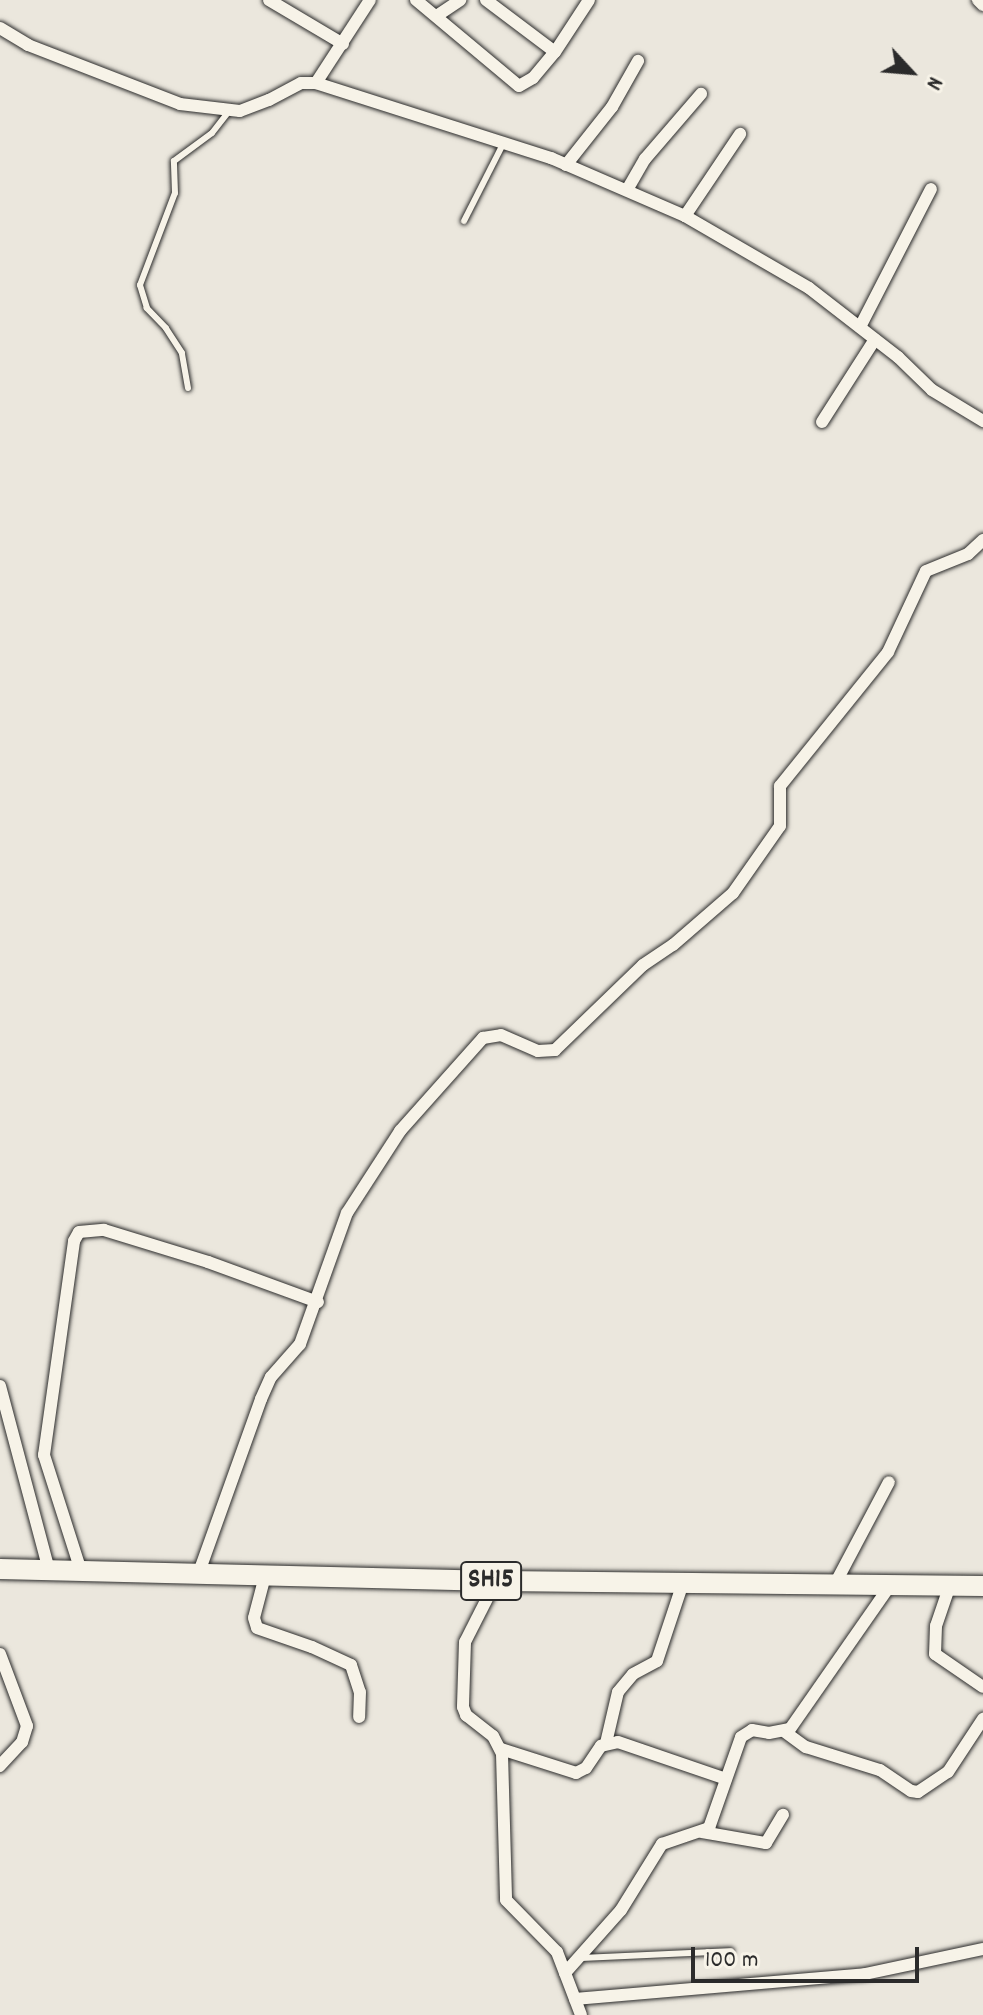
<!DOCTYPE html>
<style>
body{margin:0}
#map{position:relative;width:983px;height:2015px;overflow:hidden;background:#ebe7dd;font-family:Dekko,sans-serif}
div>[style]{position:absolute}
.roads{filter:drop-shadow(0 0 2px #2b2b2b) drop-shadow(0 0 2px #2b2b2b)}
.lane>*{height:6px;margin:-3px;padding:0 3px;transform-origin:3px;border-radius:3px;background:#f7f3e8}
.street>*{height:12px;margin:-6px;padding:0 6px;transform-origin:6px;border-radius:6px;background:#f7f3e8}
.primary>*{height:20px;margin:-10px;padding:0 10px;transform-origin:10px;border-radius:10px;background:#f7f3e8}
span{translate:-50% -50%;white-space:nowrap;text-align:center;line-height:1.15;-webkit-text-stroke:6px #f7f3e8;paint-order:stroke}
.shield-label span{padding:2px 6px;background:#f7f3e8;border:2px solid;border-radius:6px;-webkit-text-stroke-width:0}
.shield-label{font-size:28px;color:#2b2b2b;font-weight:700}
.north{position:absolute;left:871px;top:32px;width:80px;height:80px;-webkit-text-stroke:6px #f7f3e8;paint-order:stroke;rotate:116deg;font-size:22px;font-weight:700;line-height:32px;text-align:center;color:#2b2b2b}
.north::after{content:'';display:block;margin:auto;width:28px;height:36px;background:#2b2b2b;clip-path:polygon(50% 0,100% 100%,50% 72%,0 100%)}
.scale{position:absolute;left:691px;top:1947px;width:228px;height:36px;box-sizing:border-box;border:4px solid #2b2b2b;border-top:0;padding-left:10px;font-size:24px;line-height:28px;white-space:nowrap;color:#2b2b2b;-webkit-text-stroke:6px #f7f3e8;paint-order:stroke}
</style>
<div id="map">
<div class="roads">
<div class="lane">
<i style="left:464px;top:221px;width:86px;rotate:-63.1deg"></i>
<i style="left:188px;top:388px;width:36px;rotate:-100deg"></i>
<i style="left:182px;top:353px;width:30px;rotate:-123deg"></i>
<i style="left:166px;top:328px;width:28px;rotate:-134deg"></i>
<i style="left:147px;top:308px;width:24px;rotate:-107deg"></i>
<i style="left:140px;top:285px;width:98px;rotate:-69.2deg"></i>
<i style="left:175px;top:193px;width:32px;rotate:-92deg"></i>
<i style="left:174px;top:161px;width:47px;rotate:-36.4deg"></i>
<i style="left:212px;top:133px;width:28px;rotate:-52deg"></i>
<i style="left:579px;top:1958px;width:152px;rotate:-2.6deg"></i>
</div>
<div class="street">
<i style="left:269px;top:0;width:86px;rotate:30.7deg"></i>
<i style="left:416px;top:0;width:134px;rotate:39.9deg"></i>
<i style="left:519px;top:86px;width:16px;rotate:-30deg"></i>
<i style="left:533px;top:78px;width:34px;rotate:-50deg"></i>
<i style="left:555px;top:52px;width:62px;rotate:-56.8deg"></i>
<i style="left:486px;top:0;width:86px;rotate:37deg"></i>
<i style="left:978px;top:0;width:7px;rotate:45deg"></i>
<i style="left:438px;top:15px;width:27px;rotate:-34deg"></i>
<i style="left:0;top:28px;width:33px;rotate:31deg"></i>
<i style="left:28px;top:45px;width:163px;rotate:21.2deg"></i>
<i style="left:180px;top:104px;width:60px;rotate:6.7deg"></i>
<i style="left:240px;top:111px;width:31px;rotate:-21deg"></i>
<i style="left:269px;top:100px;width:36px;rotate:-28deg"></i>
<i style="left:301px;top:83px;width:15px"></i>
<i style="left:316px;top:83px;width:247px;rotate:17.7deg"></i>
<i style="left:551px;top:158px;width:146px;rotate:23.4deg"></i>
<i style="left:685px;top:216px;width:143px;rotate:30.1deg"></i>
<i style="left:809px;top:288px;width:113px;rotate:37.8deg"></i>
<i style="left:898px;top:357px;width:47px;rotate:44.1deg"></i>
<i style="left:932px;top:390px;width:60px;rotate:31.3deg"></i>
<i style="left:316px;top:83px;width:99px;rotate:-57deg"></i>
<i style="left:566px;top:165px;width:74px;rotate:-51.6deg"></i>
<i style="left:612px;top:107px;width:53px;rotate:-60.5deg"></i>
<i style="left:627px;top:190px;width:36px;rotate:-60deg"></i>
<i style="left:645px;top:159px;width:86px;rotate:-49.3deg"></i>
<i style="left:685px;top:216px;width:99px;rotate:-56.1deg"></i>
<i style="left:860px;top:327px;width:155px;rotate:-62.8deg"></i>
<i style="left:822px;top:422px;width:98px;rotate:-57.4deg"></i>
<i style="left:0;top:1386px;width:190px;rotate:75.1deg"></i>
<i style="left:81px;top:1571px;width:122px;rotate:-107.7deg"></i>
<i style="left:44px;top:1455px;width:216px;rotate:-82deg"></i>
<i style="left:74px;top:1241px;width:10px;rotate:-61deg"></i>
<i style="left:79px;top:1232px;width:25px;rotate:-5deg"></i>
<i style="left:104px;top:1230px;width:109px;rotate:17.1deg"></i>
<i style="left:208px;top:1262px;width:117px;rotate:20deg"></i>
<i style="left:198px;top:1575px;width:187px;rotate:-70.3deg"></i>
<i style="left:261px;top:1399px;width:24px;rotate:-66deg"></i>
<i style="left:271px;top:1377px;width:44px;rotate:-48.7deg"></i>
<i style="left:300px;top:1344px;width:139px;rotate:-70.3deg"></i>
<i style="left:347px;top:1213px;width:98px;rotate:-57.1deg"></i>
<i style="left:400px;top:1131px;width:125px;rotate:-48.3deg"></i>
<i style="left:483px;top:1038px;width:18px;rotate:-9deg"></i>
<i style="left:501px;top:1035px;width:40px;rotate:23.4deg"></i>
<i style="left:538px;top:1051px;width:17px;rotate:-3deg"></i>
<i style="left:555px;top:1050px;width:122px;rotate:-44deg"></i>
<i style="left:643px;top:965px;width:36px;rotate:-34deg"></i>
<i style="left:673px;top:945px;width:79px;rotate:-40.9deg"></i>
<i style="left:733px;top:893px;width:82px;rotate:-55deg"></i>
<i style="left:780px;top:826px;width:40px;rotate:-90deg"></i>
<i style="left:780px;top:786px;width:172px;rotate:-51.1deg"></i>
<i style="left:888px;top:652px;width:89px;rotate:-64.9deg"></i>
<i style="left:926px;top:571px;width:45px;rotate:-22deg"></i>
<i style="left:968px;top:554px;width:21px;rotate:-43deg"></i>
<i style="left:265px;top:1576px;width:43px;rotate:104.7deg"></i>
<i style="left:254px;top:1618px;width:10px;rotate:73deg"></i>
<i style="left:257px;top:1628px;width:58px;rotate:19.1deg"></i>
<i style="left:312px;top:1647px;width:43px;rotate:24.8deg"></i>
<i style="left:351px;top:1665px;width:28px;rotate:72deg"></i>
<i style="left:360px;top:1692px;width:25px;rotate:92deg"></i>
<i style="left:496px;top:1581px;width:68px;rotate:116.9deg"></i>
<i style="left:465px;top:1642px;width:65px;rotate:91.8deg"></i>
<i style="left:463px;top:1707px;width:9px;rotate:69deg"></i>
<i style="left:466px;top:1715px;width:34px;rotate:38deg"></i>
<i style="left:493px;top:1736px;width:20px;rotate:63deg"></i>
<i style="left:502px;top:1754px;width:146px;rotate:88.4deg"></i>
<i style="left:506px;top:1900px;width:73px;rotate:45.6deg"></i>
<i style="left:557px;top:1952px;width:67px;rotate:69.1deg"></i>
<i style="left:835px;top:1584px;width:115px;rotate:-62.1deg"></i>
<i style="left:950px;top:1585px;width:43px;rotate:108.9deg"></i>
<i style="left:936px;top:1626px;width:28px;rotate:92deg"></i>
<i style="left:935px;top:1654px;width:58px;rotate:34.5deg"></i>
<i style="left:0;top:1654px;width:77px;rotate:69.4deg"></i>
<i style="left:27px;top:1726px;width:17px;rotate:107deg"></i>
<i style="left:22px;top:1742px;width:33px;rotate:133deg"></i>
<i style="left:785px;top:1732px;width:26px;rotate:36deg"></i>
<i style="left:806px;top:1747px;width:77px;rotate:17.3deg"></i>
<i style="left:880px;top:1770px;width:37px;rotate:34deg"></i>
<i style="left:911px;top:1791px;width:7px;rotate:8deg"></i>
<i style="left:918px;top:1792px;width:36px;rotate:-34deg"></i>
<i style="left:948px;top:1772px;width:64px;rotate:-56.6deg"></i>
<i style="left:606px;top:1743px;width:52px;rotate:-76.8deg"></i>
<i style="left:618px;top:1692px;width:23px;rotate:-50deg"></i>
<i style="left:633px;top:1674px;width:27px;rotate:-28deg"></i>
<i style="left:657px;top:1661px;width:82px;rotate:-71.6deg"></i>
<i style="left:501px;top:1749px;width:79px;rotate:17.7deg"></i>
<i style="left:576px;top:1773px;width:11px;rotate:-27deg"></i>
<i style="left:586px;top:1768px;width:27px;rotate:-56deg"></i>
<i style="left:601px;top:1746px;width:17px;rotate:-13deg"></i>
<i style="left:618px;top:1742px;width:114px;rotate:18.9deg"></i>
<i style="left:702px;top:1832px;width:65px;rotate:9.8deg"></i>
<i style="left:766px;top:1843px;width:33px;rotate:-59deg"></i>
<i style="left:565px;top:1973px;width:84px;rotate:-48.4deg"></i>
<i style="left:621px;top:1910px;width:78px;rotate:-58.2deg"></i>
<i style="left:662px;top:1844px;width:50px;rotate:-18.8deg"></i>
<i style="left:709px;top:1828px;width:96px;rotate:-70.6deg"></i>
<i style="left:741px;top:1737px;width:13px;rotate:-32deg"></i>
<i style="left:752px;top:1730px;width:17px;rotate:10deg"></i>
<i style="left:769px;top:1733px;width:21px;rotate:-11deg"></i>
<i style="left:790px;top:1729px;width:177px;rotate:-55.1deg"></i>
<i style="left:575px;top:1999px;width:291px;rotate:-4.9deg"></i>
<i style="left:865px;top:1974px;width:121px;rotate:-12deg"></i>
</div>
<div class="primary">
<i style="left:0;top:1569px;width:496px;rotate:1.4deg"></i>
<i style="left:496px;top:1581px;width:487px;rotate:0.6deg"></i>
</div>
</div>
<div class="shield-label">
<span style="left:491px;top:1581px">SH15</span>
</div>
<div class="north">N</div>
<div class="scale">100 m</div>
</div>
